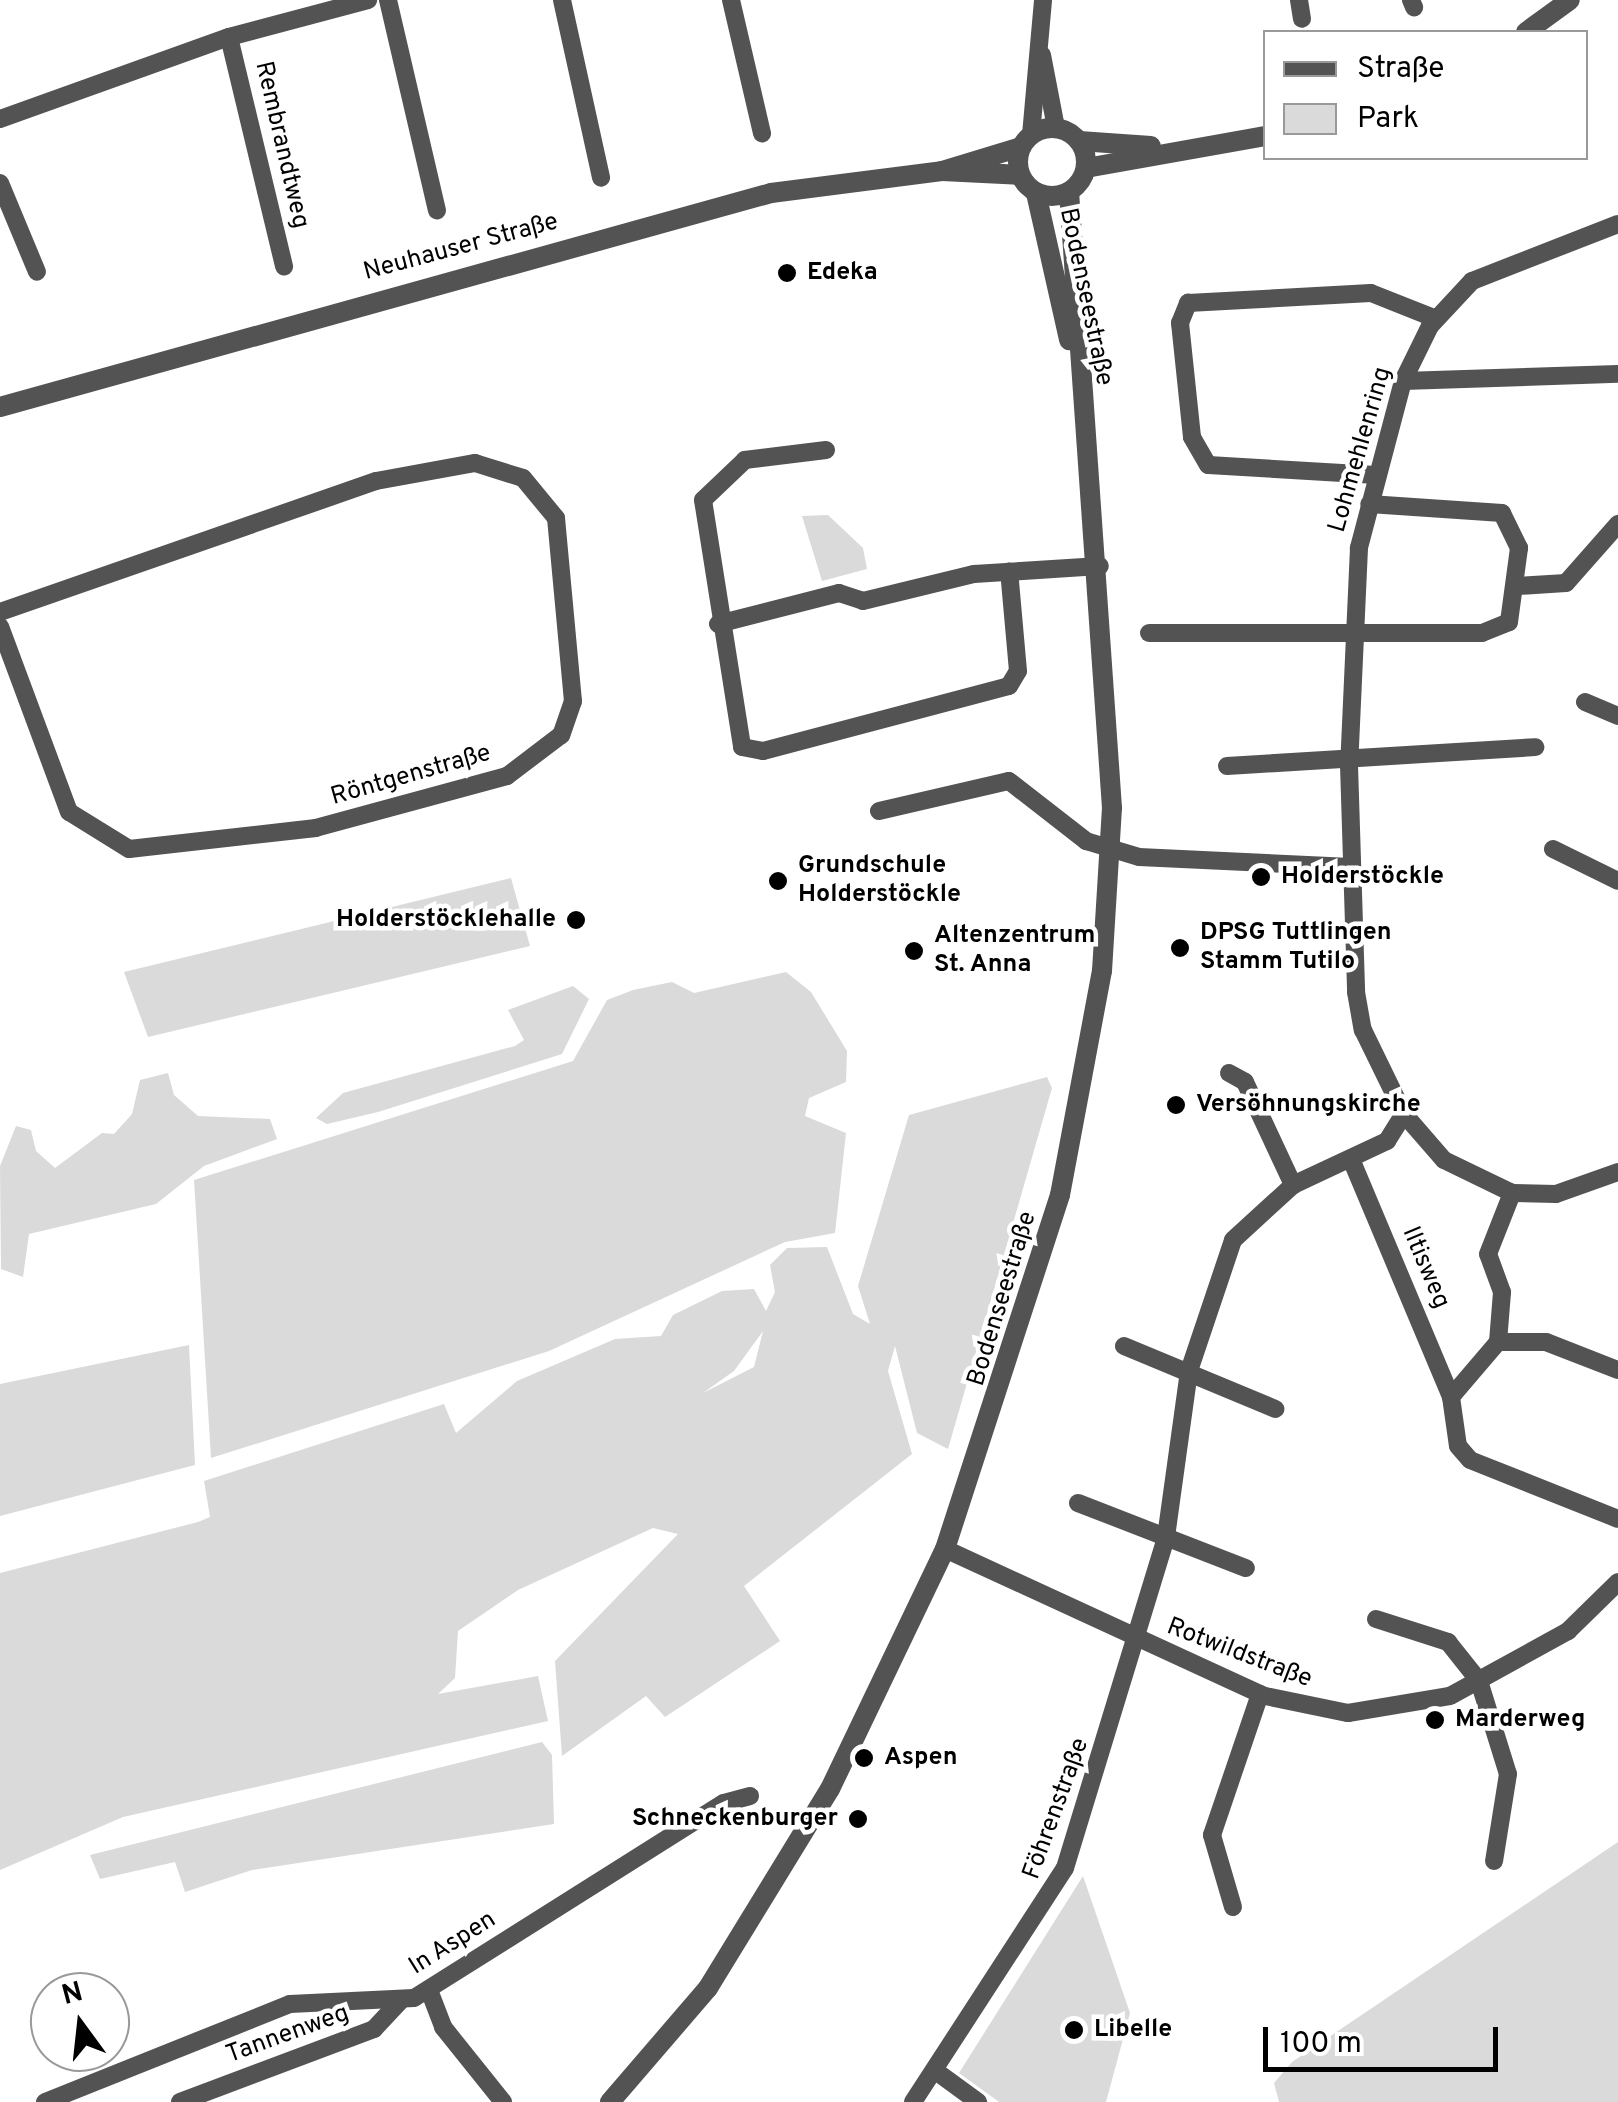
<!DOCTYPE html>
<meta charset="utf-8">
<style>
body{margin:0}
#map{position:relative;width:1618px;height:2102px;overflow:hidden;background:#fff;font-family:Overpass,sans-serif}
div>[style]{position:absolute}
.green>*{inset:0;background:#dadada}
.minor>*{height:18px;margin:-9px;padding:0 9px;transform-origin:9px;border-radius:9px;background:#535353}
.tertiary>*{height:20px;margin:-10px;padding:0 10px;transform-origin:10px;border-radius:10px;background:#535353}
.tertiary>.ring{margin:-10px;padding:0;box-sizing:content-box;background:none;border:20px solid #535353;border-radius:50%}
.dots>*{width:28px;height:28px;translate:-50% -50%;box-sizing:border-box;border:5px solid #fff;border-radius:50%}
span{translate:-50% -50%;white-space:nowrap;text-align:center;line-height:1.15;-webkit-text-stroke:9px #fff;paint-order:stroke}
.street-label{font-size:25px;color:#000}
.poi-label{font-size:25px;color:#000;font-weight:700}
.left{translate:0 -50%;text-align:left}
.right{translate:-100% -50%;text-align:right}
.legend{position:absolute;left:1263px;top:30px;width:325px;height:130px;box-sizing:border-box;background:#fff;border:2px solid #999;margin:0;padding:12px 18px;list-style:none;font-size:30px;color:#000}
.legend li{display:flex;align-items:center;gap:20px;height:50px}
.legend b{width:50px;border:2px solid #999}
.north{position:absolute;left:30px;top:1972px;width:100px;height:100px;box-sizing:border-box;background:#fff;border:2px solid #999;border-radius:50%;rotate:345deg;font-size:28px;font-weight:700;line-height:40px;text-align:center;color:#000}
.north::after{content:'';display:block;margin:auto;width:35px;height:45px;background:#000;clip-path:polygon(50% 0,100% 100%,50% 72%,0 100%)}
.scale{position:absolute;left:1263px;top:2027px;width:235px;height:45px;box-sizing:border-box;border:5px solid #000;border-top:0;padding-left:12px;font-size:30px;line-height:35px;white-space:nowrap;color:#000;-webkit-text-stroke:8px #fff;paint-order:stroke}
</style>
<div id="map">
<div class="green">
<i style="clip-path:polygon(828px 515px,863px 548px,867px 569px,822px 581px,802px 516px)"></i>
<i style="clip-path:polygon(511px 878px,530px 946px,148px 1037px,124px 972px)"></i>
<i style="clip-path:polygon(786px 972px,811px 992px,847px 1051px,846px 1082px,809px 1098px,805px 1116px,846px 1133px,835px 1233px,785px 1242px,549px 1351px,211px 1458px,194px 1180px,573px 1061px,607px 1000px,633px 990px,672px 982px,694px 993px)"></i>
<i style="clip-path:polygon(573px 986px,589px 999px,562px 1054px,378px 1112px,327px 1124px,316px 1118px,343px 1093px,515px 1046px,524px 1040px,508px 1010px)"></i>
<i style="clip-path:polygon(168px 1073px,174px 1095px,198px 1116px,270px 1119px,277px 1139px,204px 1166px,156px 1204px,29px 1234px,23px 1277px,1px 1269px,0 1166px,16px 1126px,31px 1130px,36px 1151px,55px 1168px,102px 1133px,114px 1134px,132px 1114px,140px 1080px)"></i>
<i style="clip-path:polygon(evenodd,1047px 1077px,1052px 1088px,948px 1449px,917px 1433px,895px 1346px,888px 1371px,912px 1454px,744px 1586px,780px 1641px,665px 1717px,646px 1696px,562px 1756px,555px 1661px,678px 1534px,653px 1528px,518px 1590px,458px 1631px,455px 1678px,438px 1694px,538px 1676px,548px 1721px,123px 1817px,0 1870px,0 1573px,198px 1522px,210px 1517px,204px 1481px,444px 1404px,456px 1433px,517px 1381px,615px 1339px,661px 1336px,673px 1315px,722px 1291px,754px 1289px,766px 1311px,775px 1292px,770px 1265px,787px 1248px,827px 1247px,853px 1314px,870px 1324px,858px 1286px,909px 1115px,1047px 1077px,763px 1331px,754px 1367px,703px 1393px,734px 1371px,763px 1331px)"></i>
<i style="clip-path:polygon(189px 1345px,195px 1465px,0 1516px,0 1384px)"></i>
<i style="clip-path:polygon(542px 1742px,552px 1755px,554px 1824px,252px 1870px,185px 1892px,175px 1862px,100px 1879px,90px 1855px)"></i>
<i style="clip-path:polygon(1618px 1842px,1618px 2102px,1279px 2102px,1274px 2083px,1292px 2062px)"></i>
<i style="clip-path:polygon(1083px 1876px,1130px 2013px,1106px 2102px,999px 2102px,959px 2073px)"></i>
</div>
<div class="minor">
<i style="left:388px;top:0;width:216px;rotate:76.9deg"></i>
<i style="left:562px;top:0;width:182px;rotate:77.6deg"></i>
<i style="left:731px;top:0;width:137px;rotate:76.9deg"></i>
<i style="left:1299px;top:0;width:19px;rotate:81deg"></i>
<i style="left:1411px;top:0;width:8px;rotate:67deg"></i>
<i style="left:229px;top:37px;width:236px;rotate:76.5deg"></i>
<i style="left:1042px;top:55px;width:74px;rotate:79.1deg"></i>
<i style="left:0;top:119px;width:243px;rotate:-19.7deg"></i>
<i style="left:229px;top:37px;width:144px;rotate:-14.9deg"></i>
<i style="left:1031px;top:135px;width:136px;rotate:-84.9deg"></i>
<i style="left:0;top:183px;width:96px;rotate:67.4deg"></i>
<i style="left:1618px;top:224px;width:157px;rotate:158.7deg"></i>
<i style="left:1472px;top:281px;width:62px;rotate:133deg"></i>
<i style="left:1430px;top:326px;width:61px;rotate:116.1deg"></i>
<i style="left:1403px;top:381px;width:173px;rotate:104.8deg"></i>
<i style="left:1359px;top:548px;width:217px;rotate:92.6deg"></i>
<i style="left:1349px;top:765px;width:227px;rotate:88.2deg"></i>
<i style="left:1356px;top:992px;width:39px;rotate:80deg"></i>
<i style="left:1363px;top:1030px;width:93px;rotate:64deg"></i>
<i style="left:1404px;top:1114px;width:61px;rotate:49deg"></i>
<i style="left:1444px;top:1160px;width:76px;rotate:25.9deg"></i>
<i style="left:1512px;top:1193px;width:44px;rotate:1.3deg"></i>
<i style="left:1556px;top:1194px;width:66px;rotate:-19.5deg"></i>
<i style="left:1403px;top:381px;width:215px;rotate:-1.9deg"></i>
<i style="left:826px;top:450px;width:82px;rotate:173deg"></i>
<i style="left:745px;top:460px;width:58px;rotate:136.4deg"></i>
<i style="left:703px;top:500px;width:250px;rotate:81deg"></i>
<i style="left:742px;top:747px;width:21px;rotate:11deg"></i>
<i style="left:763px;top:751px;width:254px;rotate:-14.8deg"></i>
<i style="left:1009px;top:686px;width:17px;rotate:-59deg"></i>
<i style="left:1018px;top:671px;width:100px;rotate:-95.1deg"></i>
<i style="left:1376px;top:475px;width:168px;rotate:-176.6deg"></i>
<i style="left:1208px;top:465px;width:32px;rotate:-120deg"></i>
<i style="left:1192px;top:437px;width:115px;rotate:-96deg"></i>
<i style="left:1180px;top:323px;width:22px;rotate:-68deg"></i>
<i style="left:1188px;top:303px;width:183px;rotate:-3.1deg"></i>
<i style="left:1371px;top:293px;width:68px;rotate:21.6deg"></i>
<i style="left:1518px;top:586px;width:48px;rotate:-3.6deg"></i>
<i style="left:1566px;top:583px;width:79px;rotate:-48.6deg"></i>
<i style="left:0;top:612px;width:398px;rotate:-19.2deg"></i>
<i style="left:376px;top:481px;width:101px;rotate:-10.3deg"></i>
<i style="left:475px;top:463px;width:50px;rotate:17.4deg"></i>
<i style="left:523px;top:478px;width:52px;rotate:50.5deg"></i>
<i style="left:556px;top:518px;width:184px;rotate:84.7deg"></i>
<i style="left:573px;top:701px;width:36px;rotate:109deg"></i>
<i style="left:561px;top:735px;width:68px;rotate:142.8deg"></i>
<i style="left:507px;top:776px;width:198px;rotate:164.8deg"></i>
<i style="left:316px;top:828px;width:188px;rotate:173.6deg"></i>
<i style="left:129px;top:849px;width:70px;rotate:-148.3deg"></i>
<i style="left:69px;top:812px;width:198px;rotate:-110.4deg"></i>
<i style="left:718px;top:624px;width:125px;rotate:-14.4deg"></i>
<i style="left:839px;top:593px;width:25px;rotate:18deg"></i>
<i style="left:863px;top:601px;width:114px;rotate:-13.7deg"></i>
<i style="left:974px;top:574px;width:126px;rotate:-3.6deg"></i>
<i style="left:1149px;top:633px;width:333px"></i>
<i style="left:1482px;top:633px;width:29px;rotate:-22deg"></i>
<i style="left:1509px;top:622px;width:75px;rotate:-82.3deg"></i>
<i style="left:1519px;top:548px;width:39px;rotate:-116deg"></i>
<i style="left:1502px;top:513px;width:133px;rotate:-176.1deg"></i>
<i style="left:1585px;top:702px;width:36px;rotate:23deg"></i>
<i style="left:1227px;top:766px;width:309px;rotate:-3.5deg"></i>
<i style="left:879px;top:811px;width:133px;rotate:-13deg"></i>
<i style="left:1009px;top:781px;width:98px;rotate:37.9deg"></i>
<i style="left:1086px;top:841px;width:55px;rotate:16.8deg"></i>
<i style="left:1139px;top:857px;width:212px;rotate:2.7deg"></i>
<i style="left:1553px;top:849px;width:72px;rotate:26.2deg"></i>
<i style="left:1229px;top:1073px;width:18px;rotate:29deg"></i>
<i style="left:1245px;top:1082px;width:114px;rotate:65deg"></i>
<i style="left:1351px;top:1159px;width:258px;rotate:67.2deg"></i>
<i style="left:1451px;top:1397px;width:49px;rotate:81.9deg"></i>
<i style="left:1458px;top:1446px;width:18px;rotate:49deg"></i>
<i style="left:1470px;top:1460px;width:159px;rotate:21.7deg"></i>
<i style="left:1498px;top:1342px;width:50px;rotate:-85.4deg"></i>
<i style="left:1502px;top:1292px;width:40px;rotate:-110.2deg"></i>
<i style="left:1488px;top:1254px;width:66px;rotate:-68.5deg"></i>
<i style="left:1124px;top:1346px;width:164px;rotate:22.6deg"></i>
<i style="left:1451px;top:1397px;width:72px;rotate:-49.5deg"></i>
<i style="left:1498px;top:1342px;width:48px"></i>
<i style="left:1546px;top:1342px;width:77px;rotate:21.3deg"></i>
<i style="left:1078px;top:1503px;width:180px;rotate:21.2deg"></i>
<i style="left:945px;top:1549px;width:352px;rotate:24.7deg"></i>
<i style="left:1265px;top:1696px;width:85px;rotate:11.6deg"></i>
<i style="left:1348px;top:1713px;width:103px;rotate:-9.5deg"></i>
<i style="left:1450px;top:1696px;width:135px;rotate:-28.8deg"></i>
<i style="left:1568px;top:1631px;width:70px;rotate:-44.4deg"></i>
<i style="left:1376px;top:1619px;width:76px;rotate:17.7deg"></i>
<i style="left:1448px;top:1642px;width:50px;rotate:51.5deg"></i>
<i style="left:1479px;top:1681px;width:97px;rotate:72.7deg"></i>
<i style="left:1508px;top:1774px;width:88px;rotate:99.1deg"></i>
<i style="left:1233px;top:1907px;width:75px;rotate:-106.3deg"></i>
<i style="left:1212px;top:1835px;width:149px;rotate:-71.2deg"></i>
<i style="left:429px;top:1990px;width:40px;rotate:69deg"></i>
<i style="left:443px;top:2027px;width:96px;rotate:51.3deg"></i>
<i style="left:937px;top:2072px;width:51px;rotate:36.2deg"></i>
<i style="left:45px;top:2102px;width:264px;rotate:-21.8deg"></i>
<i style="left:290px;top:2004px;width:124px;rotate:-2.8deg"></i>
<i style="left:414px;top:1998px;width:366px;rotate:-32.2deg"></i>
<i style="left:724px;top:1803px;width:27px;rotate:-15deg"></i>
<i style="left:180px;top:2102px;width:207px;rotate:-20.6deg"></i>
<i style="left:374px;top:2029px;width:40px;rotate:-47deg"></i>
<i style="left:913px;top:2102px;width:279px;rotate:-57deg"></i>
<i style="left:1065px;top:1868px;width:346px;rotate:-73deg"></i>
<i style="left:1166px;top:1537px;width:168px;rotate:-82.1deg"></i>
<i style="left:1189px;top:1371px;width:138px;rotate:-71.4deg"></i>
<i style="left:1233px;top:1240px;width:81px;rotate:-42.5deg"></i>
<i style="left:1293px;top:1185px;width:104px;rotate:-25.1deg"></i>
<i style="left:1387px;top:1141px;width:32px;rotate:-58deg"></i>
</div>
<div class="tertiary">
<i style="left:1526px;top:32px;width:54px;rotate:-36deg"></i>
<i class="ring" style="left:1018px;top:128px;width:48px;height:48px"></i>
<i style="left:1079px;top:141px;width:72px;rotate:4deg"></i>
<i style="left:1086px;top:168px;width:183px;rotate:-10.1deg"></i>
<i style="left:942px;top:171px;width:83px;rotate:-16.9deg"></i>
<i style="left:1036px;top:193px;width:151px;rotate:77.3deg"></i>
<i style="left:0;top:407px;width:800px;rotate:-15.51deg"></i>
<i style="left:771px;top:193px;width:172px;rotate:-7.3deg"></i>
<i style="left:942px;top:171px;width:78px;rotate:2.9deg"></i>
<i style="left:610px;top:2102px;width:150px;rotate:-49.3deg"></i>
<i style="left:708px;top:1988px;width:233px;rotate:-58.5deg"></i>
<i style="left:830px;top:1789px;width:266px;rotate:-64.4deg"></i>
<i style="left:945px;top:1549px;width:372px;rotate:-72deg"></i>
<i style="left:1060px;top:1195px;width:228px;rotate:-79.4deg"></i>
<i style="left:1102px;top:971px;width:163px;rotate:-86.5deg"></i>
<i style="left:1112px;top:808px;width:617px;rotate:-93.99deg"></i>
</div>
<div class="dots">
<i style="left:787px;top:273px;background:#000"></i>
<i style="left:1261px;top:877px;background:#000"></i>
<i style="left:778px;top:881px;background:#000"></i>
<i style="left:576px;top:920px;background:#000"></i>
<i style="left:1180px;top:948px;background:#000"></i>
<i style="left:914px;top:951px;background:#000"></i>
<i style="left:1176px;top:1105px;background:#000"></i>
<i style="left:1435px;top:1720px;background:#000"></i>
<i style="left:864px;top:1758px;background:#000"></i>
<i style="left:858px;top:1819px;background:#000"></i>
<i style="left:1074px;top:2030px;background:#000"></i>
</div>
<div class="street-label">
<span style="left:281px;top:145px;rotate:77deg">Rembrandtweg</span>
<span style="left:461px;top:248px;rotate:-15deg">Neuhauser Straße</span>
<span style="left:1085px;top:297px;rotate:78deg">Bodenseestraße</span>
<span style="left:1361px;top:450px;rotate:-74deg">Lohmehlenring</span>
<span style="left:411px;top:776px;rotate:-16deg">Röntgenstraße</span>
<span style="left:1425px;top:1268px;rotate:67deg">Iltisweg</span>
<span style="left:1003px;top:1299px;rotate:-73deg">Bodenseestraße</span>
<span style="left:1239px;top:1654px;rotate:21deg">Rotwildstraße</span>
<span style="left:1057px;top:1809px;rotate:-70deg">Föhrenstraße</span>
<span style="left:453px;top:1944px;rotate:-32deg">In Aspen</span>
<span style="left:288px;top:2035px;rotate:-20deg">Tannenweg</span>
</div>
<div class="poi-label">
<span class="left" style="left:807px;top:273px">Edeka</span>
<span class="left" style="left:798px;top:881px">Grundschule<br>Holderstöckle</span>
<span class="left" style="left:1281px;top:877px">Holderstöckle</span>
<span class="right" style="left:556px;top:920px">Holderstöcklehalle</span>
<span class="left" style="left:1200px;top:948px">DPSG Tuttlingen<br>Stamm Tutilo</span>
<span class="left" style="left:934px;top:951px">Altenzentrum<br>St. Anna</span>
<span class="left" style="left:1196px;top:1105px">Versöhnungskirche</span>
<span class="left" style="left:1455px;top:1720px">Marderweg</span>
<span class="left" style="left:884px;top:1758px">Aspen</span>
<span class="right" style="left:838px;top:1819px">Schneckenburger</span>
<span class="left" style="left:1094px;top:2030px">Libelle</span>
</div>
<ul class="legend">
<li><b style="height:12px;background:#535353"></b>Straße</li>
<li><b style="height:28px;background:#dadada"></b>Park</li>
</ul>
<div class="north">N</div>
<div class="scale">100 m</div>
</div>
